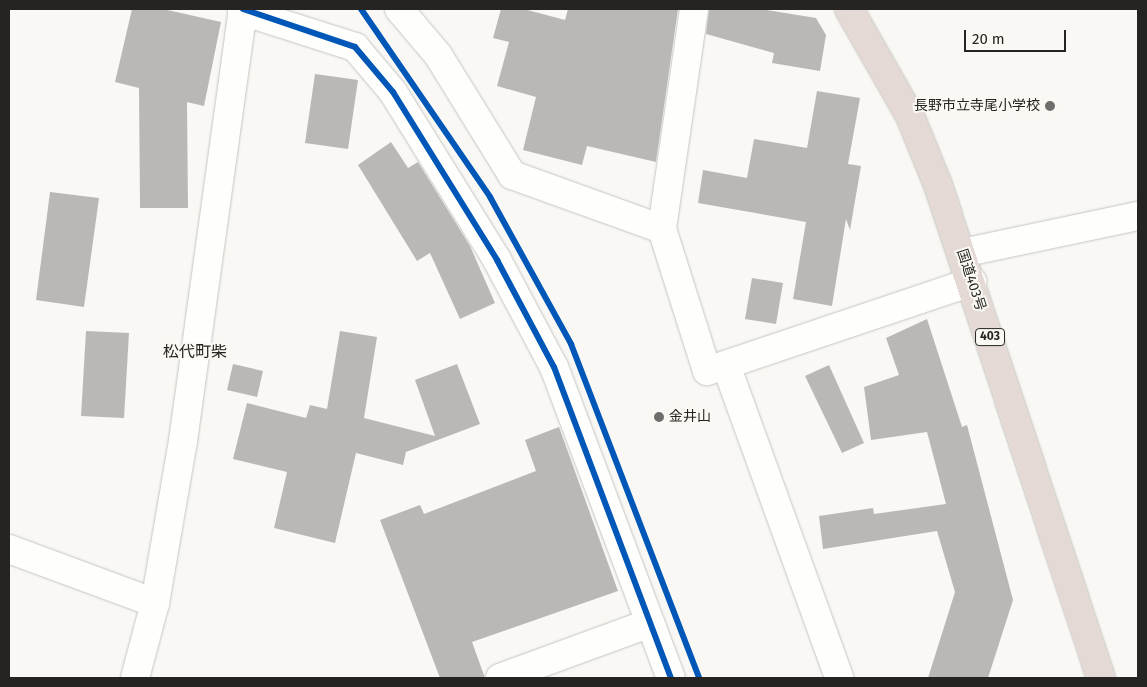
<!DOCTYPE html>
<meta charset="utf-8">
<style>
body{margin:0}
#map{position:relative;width:1147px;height:687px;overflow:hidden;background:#f9f8f4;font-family:"Fira Sans","Noto Sans JP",sans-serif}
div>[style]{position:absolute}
.building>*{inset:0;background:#bab8b6}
.roads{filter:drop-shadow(0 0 1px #c5c5c2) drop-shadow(0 0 1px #c5c5c2)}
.minor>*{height:28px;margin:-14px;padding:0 14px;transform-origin:14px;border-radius:14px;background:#fefefd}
.highway>*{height:28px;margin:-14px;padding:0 14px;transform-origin:14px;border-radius:14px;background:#e5d9d5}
.cycleway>*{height:6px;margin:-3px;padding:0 3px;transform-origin:3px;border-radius:3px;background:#0057b8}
.dots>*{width:14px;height:14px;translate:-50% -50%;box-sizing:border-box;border:2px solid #faf9f3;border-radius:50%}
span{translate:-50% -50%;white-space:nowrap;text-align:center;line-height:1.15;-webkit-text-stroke:4px #faf9f3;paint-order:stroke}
.shield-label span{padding:1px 4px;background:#faf9f3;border:1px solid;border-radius:4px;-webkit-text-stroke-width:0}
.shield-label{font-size:12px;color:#252422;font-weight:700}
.poi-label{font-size:14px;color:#252422}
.right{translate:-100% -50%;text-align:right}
.left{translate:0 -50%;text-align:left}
.street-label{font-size:14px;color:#252422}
.quarter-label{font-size:16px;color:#252422}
.frame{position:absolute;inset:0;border:10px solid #252422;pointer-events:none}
.scale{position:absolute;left:964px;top:30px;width:102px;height:22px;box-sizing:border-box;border:2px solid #252422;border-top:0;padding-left:6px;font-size:15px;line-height:18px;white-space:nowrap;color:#252422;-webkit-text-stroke:4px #faf9f3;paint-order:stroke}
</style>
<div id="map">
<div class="building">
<i style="clip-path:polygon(132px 9px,163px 9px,221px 22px,204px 106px,187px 102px,188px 208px,140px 208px,139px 88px,115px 82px)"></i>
<i style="clip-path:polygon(501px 9px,524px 9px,565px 20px,568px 9px,678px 9px,656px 162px,587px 146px,582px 165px,523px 150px,536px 97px,497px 86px,509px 42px,493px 38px)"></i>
<i style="clip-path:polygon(709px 9px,761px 9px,816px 18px,826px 35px,820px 71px,772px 63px,774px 53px,706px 34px)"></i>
<i style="clip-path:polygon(315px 74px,358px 80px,348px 149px,305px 143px)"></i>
<i style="clip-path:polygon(817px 91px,860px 98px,848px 164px,861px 166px,850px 230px,846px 219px,832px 306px,793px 299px,806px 222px,698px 203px,703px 170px,747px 178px,754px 139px,807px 148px)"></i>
<i style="clip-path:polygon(391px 142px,408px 168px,418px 162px,470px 246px,495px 303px,460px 319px,430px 253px,417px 261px,358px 165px)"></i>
<i style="clip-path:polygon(50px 192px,99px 198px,84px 307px,36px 300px)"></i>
<i style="clip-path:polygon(752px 278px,783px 283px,776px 324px,745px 319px)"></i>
<i style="clip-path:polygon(927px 319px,962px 427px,967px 425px,1013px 600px,988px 678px,928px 678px,955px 592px,937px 531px,823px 549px,819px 516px,873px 508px,874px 514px,946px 504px,927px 432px,871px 440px,864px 387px,899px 375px,886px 338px)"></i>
<i style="clip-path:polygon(86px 331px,129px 333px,124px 418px,81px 416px)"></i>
<i style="clip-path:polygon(340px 331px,377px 337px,364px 418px,435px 436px,415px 380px,457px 364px,480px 424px,406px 452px,403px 465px,356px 453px,335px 543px,274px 528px,287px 472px,233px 459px,247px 403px,306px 418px,310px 405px,327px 409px)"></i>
<i style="clip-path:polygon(233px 364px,263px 371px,257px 397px,227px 390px)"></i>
<i style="clip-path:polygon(829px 365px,864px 443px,842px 453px,805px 376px)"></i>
<i style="clip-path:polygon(559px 427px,618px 591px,472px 642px,485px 678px,440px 678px,380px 520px,420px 505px,424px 514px,536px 471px,525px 440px)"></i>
</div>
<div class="roads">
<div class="minor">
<i style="left:399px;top:9px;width:60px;rotate:49.7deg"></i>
<i style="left:438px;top:55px;width:141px;rotate:58.3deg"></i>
<i style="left:512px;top:175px;width:159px;rotate:19.8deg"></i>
<i style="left:694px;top:9px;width:222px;rotate:98.3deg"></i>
<i style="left:662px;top:229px;width:149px;rotate:72.4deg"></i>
<i style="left:707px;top:371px;width:280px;rotate:-18.6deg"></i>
<i style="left:242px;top:11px;width:119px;rotate:17.7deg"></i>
<i style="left:355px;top:47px;width:59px;rotate:49.8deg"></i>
<i style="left:393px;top:92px;width:198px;rotate:58.2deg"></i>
<i style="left:497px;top:260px;width:121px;rotate:62deg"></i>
<i style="left:554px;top:367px;width:332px;rotate:69.4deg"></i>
<i style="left:962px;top:253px;width:180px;rotate:-11.9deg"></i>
<i style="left:726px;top:365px;width:333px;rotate:70.1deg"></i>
<i style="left:9px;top:549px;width:156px;rotate:20.3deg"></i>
<i style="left:135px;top:678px;width:78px;rotate:-75.1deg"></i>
<i style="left:155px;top:603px;width:164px;rotate:-80.2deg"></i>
<i style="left:183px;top:441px;width:436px;rotate:-82.1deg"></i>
<i style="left:500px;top:678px;width:160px;rotate:-20.1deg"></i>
</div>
<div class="highway">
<i style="left:849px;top:9px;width:123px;rotate:60.3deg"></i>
<i style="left:910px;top:116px;width:74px;rotate:67.9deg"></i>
<i style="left:938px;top:185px;width:519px;rotate:71.7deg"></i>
</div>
</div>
<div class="cycleway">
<i style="left:243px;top:9px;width:118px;rotate:18.7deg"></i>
<i style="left:355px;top:47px;width:59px;rotate:49.8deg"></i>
<i style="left:393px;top:92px;width:198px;rotate:58.2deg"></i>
<i style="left:497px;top:260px;width:121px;rotate:62deg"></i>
<i style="left:554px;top:367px;width:332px;rotate:69.4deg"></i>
<i style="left:361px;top:9px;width:228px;rotate:55.5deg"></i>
<i style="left:490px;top:197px;width:168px;rotate:61.1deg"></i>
<i style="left:571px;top:344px;width:358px;rotate:69deg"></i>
</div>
<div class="dots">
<i style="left:1050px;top:106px;background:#6f6e6c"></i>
<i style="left:659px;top:417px;background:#6f6e6c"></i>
</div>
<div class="shield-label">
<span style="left:990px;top:337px">403</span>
</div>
<div class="poi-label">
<span class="right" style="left:1040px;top:106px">長野市立寺尾小学校</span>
<span class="left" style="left:669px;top:417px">金井山</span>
</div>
<div class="street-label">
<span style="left:971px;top:280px;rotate:72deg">国道403号</span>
</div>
<div class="quarter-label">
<span style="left:195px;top:352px">松代町柴</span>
</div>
<div class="frame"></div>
<div class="scale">20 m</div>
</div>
